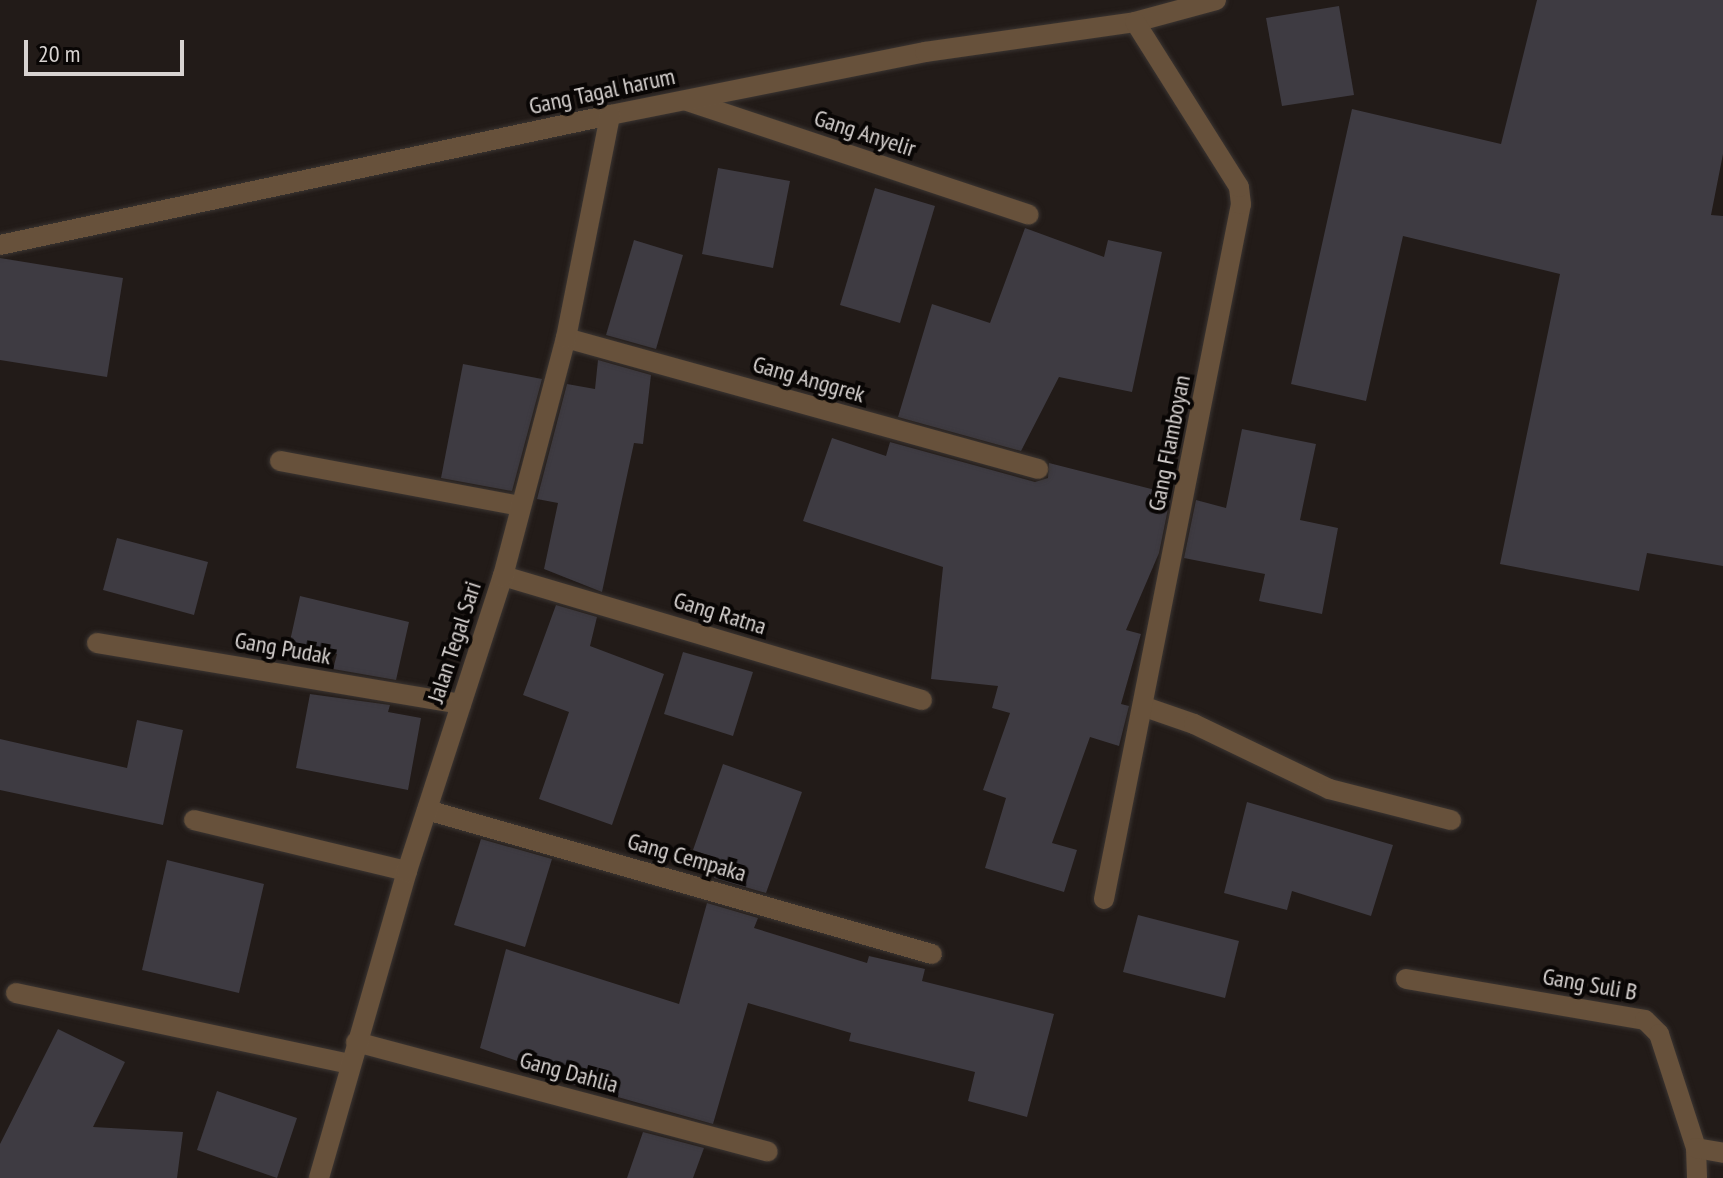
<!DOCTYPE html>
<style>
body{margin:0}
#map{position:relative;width:1723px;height:1178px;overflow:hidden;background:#221b18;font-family:"PT Sans Narrow",sans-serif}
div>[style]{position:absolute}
.building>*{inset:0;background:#3e3b42}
.roads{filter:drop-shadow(0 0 2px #3b3532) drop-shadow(0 0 2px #3b3532)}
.street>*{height:20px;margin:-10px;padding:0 10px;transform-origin:10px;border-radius:10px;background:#67513b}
span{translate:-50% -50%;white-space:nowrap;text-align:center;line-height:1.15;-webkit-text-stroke:8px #090605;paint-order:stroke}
.street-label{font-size:24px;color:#d8d3d1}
.scale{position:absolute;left:24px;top:40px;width:160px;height:36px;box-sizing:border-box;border:4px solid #d8d3d1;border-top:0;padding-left:10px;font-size:24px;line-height:28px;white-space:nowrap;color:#d8d3d1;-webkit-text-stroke:6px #090605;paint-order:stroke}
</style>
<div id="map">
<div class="building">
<i style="clip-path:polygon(1537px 0,1723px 0,1723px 154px,1711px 215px,1723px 216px,1723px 566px,1647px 553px,1639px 591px,1500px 564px,1560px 274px,1403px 236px,1366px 401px,1291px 384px,1352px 109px,1501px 144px)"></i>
<i style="clip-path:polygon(1339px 6px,1354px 95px,1282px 106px,1266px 18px)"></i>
<i style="clip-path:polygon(718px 168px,790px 181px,773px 268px,702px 254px)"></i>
<i style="clip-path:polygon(875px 188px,935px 206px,900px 323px,840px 305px)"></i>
<i style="clip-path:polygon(1025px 228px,1104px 257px,1108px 240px,1162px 252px,1132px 392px,1059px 377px,1021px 451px,898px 417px,932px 304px,990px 323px)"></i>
<i style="clip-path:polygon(634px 240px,683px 255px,656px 349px,606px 335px)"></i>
<i style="clip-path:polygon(0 258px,123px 278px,107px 377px,0 360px)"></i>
<i style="clip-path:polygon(598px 360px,651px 375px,643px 444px,634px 443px,602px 592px,544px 569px,558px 503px,537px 499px,567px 384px,595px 389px)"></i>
<i style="clip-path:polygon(463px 364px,542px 379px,512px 491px,441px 478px)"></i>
<i style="clip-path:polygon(1242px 429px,1316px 444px,1300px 520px,1338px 528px,1322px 614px,1259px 601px,1265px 574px,1184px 558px,1196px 500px,1226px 508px)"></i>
<i style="clip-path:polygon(832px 438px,886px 456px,890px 442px,1035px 482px,1048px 478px,1049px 463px,1171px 494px,1159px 553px,1126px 630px,1141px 634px,1121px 704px,1129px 706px,1119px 746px,1090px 737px,1052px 843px,1077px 850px,1064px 892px,985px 868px,1006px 798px,983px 790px,1010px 713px,992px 708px,998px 686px,931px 679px,943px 567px,803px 521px)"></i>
<i style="clip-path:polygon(117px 538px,208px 562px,194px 615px,103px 590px)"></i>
<i style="clip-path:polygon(300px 596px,409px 622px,396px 680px,333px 669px,337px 654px,290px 641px)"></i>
<i style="clip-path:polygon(556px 605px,597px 617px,590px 646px,664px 674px,612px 825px,539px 799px,569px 712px,523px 695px)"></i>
<i style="clip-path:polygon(683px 652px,753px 672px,733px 736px,664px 714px)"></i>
<i style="clip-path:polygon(310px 694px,390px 705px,388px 712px,421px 718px,408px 790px,296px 768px)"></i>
<i style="clip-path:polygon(137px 720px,183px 730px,163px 825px,0 790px,0 739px,127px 768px)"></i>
<i style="clip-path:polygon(723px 764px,802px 792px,766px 893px,714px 878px,719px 859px,693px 850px)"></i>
<i style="clip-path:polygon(1247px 802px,1393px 845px,1371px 916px,1292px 891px,1287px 910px,1224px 893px)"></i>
<i style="clip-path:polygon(481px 839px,552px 859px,525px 947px,454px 925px)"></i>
<i style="clip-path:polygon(167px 860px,264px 884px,239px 993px,142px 970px)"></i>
<i style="clip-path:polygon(707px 903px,758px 918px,754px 928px,867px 963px,869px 956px,925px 969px,922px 981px,1054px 1014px,1027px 1117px,968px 1101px,975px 1072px,849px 1041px,851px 1033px,748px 1003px,713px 1124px,554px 1079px,555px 1074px,480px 1048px,506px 949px,679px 1004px)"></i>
<i style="clip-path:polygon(1138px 915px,1239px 941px,1225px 998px,1123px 972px)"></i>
<i style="clip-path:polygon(58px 1029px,125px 1062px,93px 1127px,183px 1132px,177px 1178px,0 1178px,0 1144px)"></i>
<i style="clip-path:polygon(217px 1091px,297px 1118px,277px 1178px,197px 1150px)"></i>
<i style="clip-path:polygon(643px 1132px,704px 1148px,693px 1178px,627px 1178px)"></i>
</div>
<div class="roads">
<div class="street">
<i style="left:687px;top:101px;width:360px;rotate:18.4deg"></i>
<i style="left:0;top:245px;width:624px;rotate:-12.03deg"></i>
<i style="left:610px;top:115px;width:321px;rotate:-11.3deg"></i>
<i style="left:925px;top:52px;width:212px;rotate:-8.1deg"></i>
<i style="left:1135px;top:22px;width:84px;rotate:-15.2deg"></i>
<i style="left:566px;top:338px;width:490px;rotate:15.5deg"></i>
<i style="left:280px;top:461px;width:244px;rotate:10.6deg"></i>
<i style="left:503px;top:576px;width:437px;rotate:16.5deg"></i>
<i style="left:97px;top:643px;width:369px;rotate:9.5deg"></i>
<i style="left:1145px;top:707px;width:52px;rotate:19.1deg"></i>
<i style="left:1194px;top:724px;width:150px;rotate:25.7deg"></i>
<i style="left:1329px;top:789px;width:126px;rotate:14.3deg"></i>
<i style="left:427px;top:810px;width:525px;rotate:15.92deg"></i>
<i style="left:194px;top:820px;width:219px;rotate:13.5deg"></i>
<i style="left:1104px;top:899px;width:708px;rotate:-78.85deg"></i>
<i style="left:1241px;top:204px;width:17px;rotate:-97deg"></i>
<i style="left:1239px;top:187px;width:195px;rotate:-122.2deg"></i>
<i style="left:1406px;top:979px;width:242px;rotate:9.7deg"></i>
<i style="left:1645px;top:1020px;width:20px;rotate:45deg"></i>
<i style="left:1659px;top:1034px;width:120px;rotate:72deg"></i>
<i style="left:1696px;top:1148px;width:30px;rotate:88deg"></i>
<i style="left:16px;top:993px;width:341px;rotate:12deg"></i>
<i style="left:356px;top:1042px;width:426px;rotate:14.9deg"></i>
<i style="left:1696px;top:1148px;width:27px;rotate:10deg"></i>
<i style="left:319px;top:1178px;width:319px;rotate:-74deg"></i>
<i style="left:407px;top:871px;width:310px;rotate:-72deg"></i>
<i style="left:503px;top:576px;width:246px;rotate:-75.2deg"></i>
<i style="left:566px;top:338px;width:227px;rotate:-78.8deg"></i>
</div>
</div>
<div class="street-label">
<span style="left:602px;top:91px;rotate:-12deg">Gang Tagal harum</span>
<span style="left:865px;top:133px;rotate:18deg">Gang Anyelir</span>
<span style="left:809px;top:379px;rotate:16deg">Gang Anggrek</span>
<span style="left:1169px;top:443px;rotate:-79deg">Gang Flamboyan</span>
<span style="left:720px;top:613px;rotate:17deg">Gang Ratna</span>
<span style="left:454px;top:642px;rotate:-72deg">Jalan Tegal Sari</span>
<span style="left:283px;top:648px;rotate:10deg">Gang Pudak</span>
<span style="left:687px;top:857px;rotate:16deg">Gang Cempaka</span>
<span style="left:1590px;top:984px;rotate:10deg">Gang Suli B</span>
<span style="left:569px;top:1072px;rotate:15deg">Gang Dahlia</span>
</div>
<div class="scale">20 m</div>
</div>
